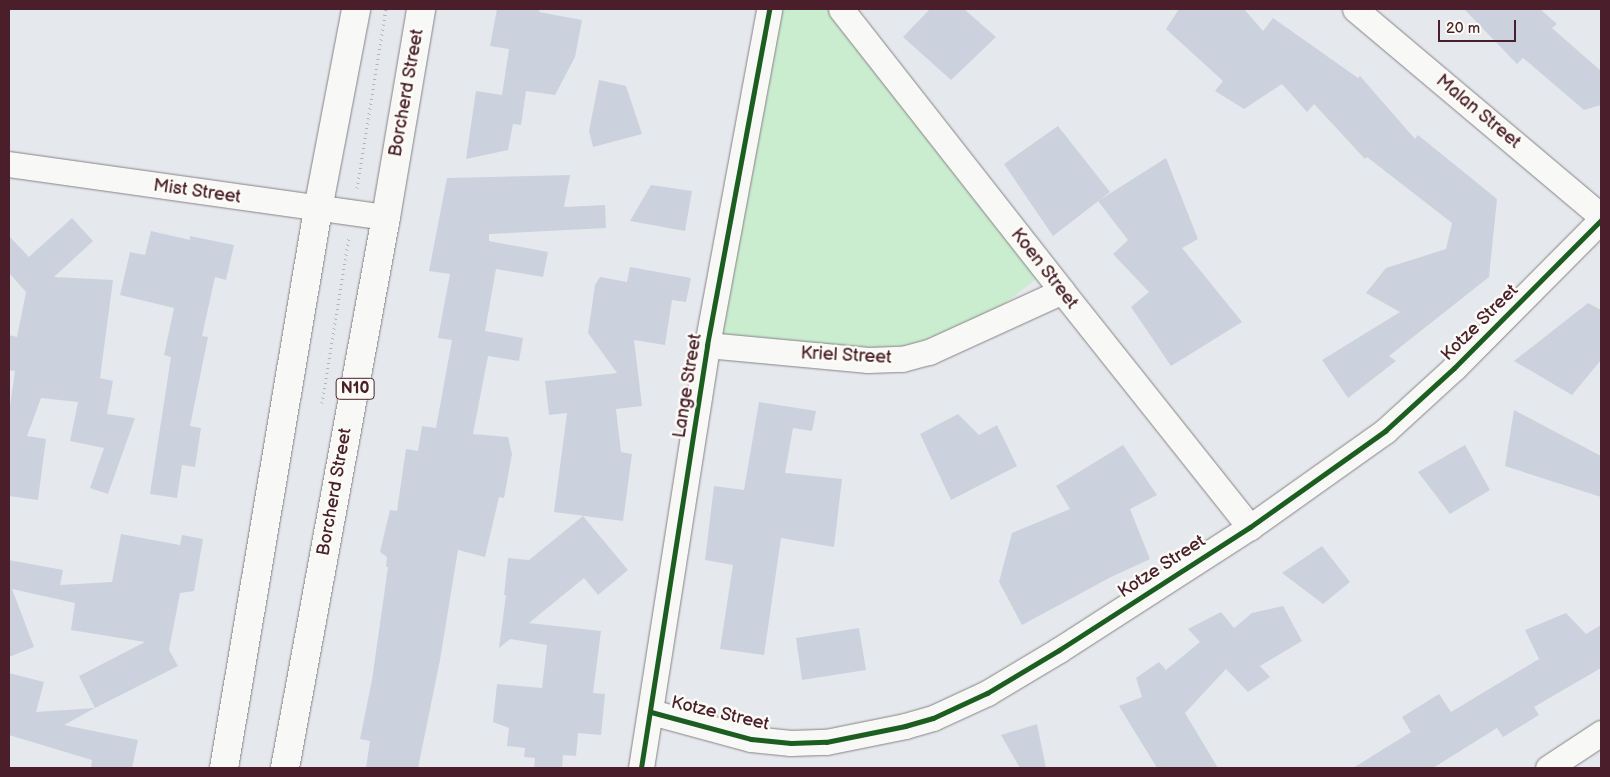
<!DOCTYPE html>
<style>
body{margin:0}
#map{position:relative;width:1610px;height:777px;overflow:hidden;background:#e5e9ee;font-family:"Balsamiq Sans",sans-serif}
div>[style]{position:absolute}
.green>*{inset:0;background:#caeccf}
.building>*{inset:0;background:#cbd2dd}
.path>*{height:3px;margin-top:-1.5px;transform-origin:0;background:repeating-linear-gradient(90deg,#b7b3b4 0 1px,transparent 0 5px)}
.roads{filter:drop-shadow(0 0 1px #888286) drop-shadow(0 0 1px #888286)}
.street>*{height:25px;margin:-12.5px;padding:0 12.5px;transform-origin:12.5px;border-radius:12.5px;background:#f8f8f7}
.highway>*{height:28px;margin:-14px;padding:0 14px;transform-origin:14px;border-radius:14px;background:#f8f8f7}
.cycleway>*{height:5px;margin:-2.5px;padding:0 2.5px;transform-origin:2.5px;border-radius:2.5px;background:#1b5e20}
span{translate:-50% -50%;white-space:nowrap;text-align:center;line-height:1.15;-webkit-text-stroke:5px #fdfcf7;paint-order:stroke}
.shield-label span{padding:1px 4px;background:#fdfcf7;border:1px solid;border-radius:4px;-webkit-text-stroke-width:0}
.shield-label{font-size:16px;color:#4a1f2b;font-weight:700}
.street-label{font-size:18px;color:#4a1f2b}
.frame{position:absolute;inset:0;border:10px solid #4a1f2b;pointer-events:none}
.scale{position:absolute;left:1438px;top:20px;width:78px;height:22px;box-sizing:border-box;border:2px solid #4a1f2b;border-top:0;padding-left:6px;font-size:15px;line-height:18px;white-space:nowrap;color:#4a1f2b;-webkit-text-stroke:4px #fdfcf7;paint-order:stroke}
</style>
<div id="map">
<div class="green">
<i style="clip-path:polygon(774px 9px,839px 9px,1049px 269px,940px 353px,718px 340px)"></i>
</div>
<div class="building">
<i style="clip-path:polygon(497px 9px,540px 9px,539px 12px,582px 20px,575px 57px,555px 95px,526px 91px,521px 125px,513px 124px,508px 150px,466px 159px,476px 91px,502px 95px,509px 49px,490px 46px)"></i>
<i style="clip-path:polygon(930px 9px,964px 9px,996px 37px,951px 80px,903px 37px)"></i>
<i style="clip-path:polygon(1179px 9px,1244px 9px,1263px 31px,1273px 18px,1358px 78px,1360px 76px,1415px 139px,1418px 135px,1497px 199px,1489px 277px,1389px 356px,1396px 361px,1348px 398px,1322px 360px,1400px 312px,1366px 293px,1386px 268px,1446px 249px,1452px 223px,1367px 157px,1365px 159px,1314px 104px,1307px 112px,1282px 84px,1244px 109px,1215px 91px,1223px 81px,1166px 29px)"></i>
<i style="clip-path:polygon(1464px 9px,1540px 9px,1557px 24px,1552px 28px,1601px 71px,1601px 105px,1584px 110px,1523px 58px,1517px 64px)"></i>
<i style="clip-path:polygon(599px 80px,626px 86px,642px 134px,593px 147px,589px 131px)"></i>
<i style="clip-path:polygon(1058px 126px,1110px 192px,1053px 236px,1004px 164px)"></i>
<i style="clip-path:polygon(1166px 158px,1198px 239px,1182px 248px,1242px 322px,1171px 366px,1131px 307px,1149px 292px,1113px 254px,1128px 240px,1098px 201px)"></i>
<i style="clip-path:polygon(570px 175px,564px 207px,605px 205px,606px 228px,489px 234px,489px 241px,548px 252px,543px 277px,496px 269px,485px 331px,523px 338px,519px 361px,488px 356px,473px 434px,508px 437px,512px 454px,504px 498px,499px 497px,485px 557px,458px 550px,440px 660px,418px 768px,366px 768px,370px 741px,360px 739px,372px 680px,388px 567px,386px 567px,387px 557px,380px 552px,390px 510px,397px 511px,406px 449px,418px 451px,422px 426px,436px 428px,452px 340px,438px 338px,450px 274px,429px 271px,447px 178px)"></i>
<i style="clip-path:polygon(651px 185px,692px 191px,685px 231px,630px 221px)"></i>
<i style="clip-path:polygon(72px 218px,93px 241px,54px 277px,113px 280px,100px 378px,113px 381px,107px 414px,135px 418px,108px 494px,90px 488px,104px 448px,70px 441px,78px 402px,41px 398px,27px 436px,46px 439px,38px 500px,9px 496px,9px 413px,15px 371px,9px 370px,9px 335px,17px 337px,26px 292px,9px 273px,9px 236px,29px 257px)"></i>
<i style="clip-path:polygon(151px 231px,190px 240px,190px 236px,234px 245px,226px 280px,215px 277px,202px 336px,208px 337px,190px 426px,201px 428px,195px 467px,182px 465px,177px 498px,150px 494px,171px 357px,164px 355px,174px 308px,120px 295px,130px 252px,145px 255px)"></i>
<i style="clip-path:polygon(630px 267px,691px 278px,686px 302px,672px 300px,665px 345px,634px 340px,642px 406px,616px 409px,621px 452px,632px 454px,623px 521px,554px 512px,567px 413px,549px 415px,545px 381px,617px 373px,588px 333px,595px 285px,600px 277px,627px 282px)"></i>
<i style="clip-path:polygon(1588px 303px,1601px 310px,1601px 360px,1572px 395px,1514px 361px)"></i>
<i style="clip-path:polygon(759px 402px,816px 411px,812px 431px,793px 428px,785px 473px,842px 479px,834px 547px,781px 538px,764px 655px,720px 649px,733px 565px,705px 560px,714px 486px,744px 490px)"></i>
<i style="clip-path:polygon(1514px 410px,1601px 456px,1601px 497px,1505px 466px)"></i>
<i style="clip-path:polygon(958px 414px,979px 435px,997px 425px,1017px 466px,951px 500px,920px 434px)"></i>
<i style="clip-path:polygon(1123px 445px,1157px 495px,1130px 509px,1150px 559px,1111px 577px,1022px 625px,999px 582px,1012px 533px,1070px 509px,1056px 486px)"></i>
<i style="clip-path:polygon(1465px 445px,1490px 490px,1450px 514px,1418px 472px)"></i>
<i style="clip-path:polygon(583px 516px,628px 570px,598px 595px,584px 578px,529px 623px,601px 631px,593px 693px,605px 694px,601px 735px,578px 733px,576px 756px,563px 755px,562px 768px,534px 768px,535px 758px,524px 757px,525px 748px,507px 746px,509px 728px,493px 722px,497px 684px,542px 688px,547px 645px,510px 639px,499px 648px,506px 595px,504px 595px,508px 558px,529px 560px)"></i>
<i style="clip-path:polygon(121px 534px,180px 545px,182px 535px,203px 539px,194px 591px,180px 593px,169px 650px,178px 666px,95px 708px,79px 676px,145px 642px,71px 630px,75px 603px,12px 589px,34px 647px,9px 657px,9px 560px,63px 570px,60px 585px,112px 582px)"></i>
<i style="clip-path:polygon(1322px 546px,1350px 582px,1323px 604px,1282px 573px)"></i>
<i style="clip-path:polygon(1283px 606px,1302px 641px,1260px 666px,1270px 677px,1248px 692px,1226px 669px,1185px 713px,1218px 768px,1157px 768px,1119px 706px,1142px 697px,1136px 678px,1159px 662px,1166px 670px,1200px 642px,1188px 629px,1221px 612px,1234px 628px,1252px 613px)"></i>
<i style="clip-path:polygon(1566px 613px,1586px 634px,1601px 625px,1601px 668px,1534px 707px,1539px 715px,1503px 737px,1497px 728px,1433px 768px,1353px 768px,1411px 732px,1402px 717px,1439px 694px,1451px 712px,1539px 659px,1525px 630px)"></i>
<i style="clip-path:polygon(859px 628px,866px 670px,802px 680px,796px 638px)"></i>
<i style="clip-path:polygon(9px 673px,44px 682px,36px 712px,95px 708px,64px 725px,138px 740px,132px 768px,91px 768px,92px 760px,9px 735px)"></i>
<i style="clip-path:polygon(1037px 724px,1046px 768px,1020px 768px,1001px 735px)"></i>
</div>
<div class="path">
<i style="left:357px;top:188px;width:181px;rotate:-80.8deg"></i>
<i style="left:322px;top:403px;width:168px;rotate:-80.8deg"></i>
</div>
<div class="roads">
<div class="street">
<i style="left:841px;top:9px;width:358px;rotate:51.9deg"></i>
<i style="left:1062px;top:291px;width:302px;rotate:51.5deg"></i>
<i style="left:1355px;top:9px;width:322px;rotate:40.1deg"></i>
<i style="left:9px;top:164px;width:381px;rotate:8deg"></i>
<i style="left:707px;top:345px;width:162px;rotate:5.3deg"></i>
<i style="left:868px;top:360px;width:34px;rotate:-2deg"></i>
<i style="left:902px;top:359px;width:28px;rotate:-15deg"></i>
<i style="left:929px;top:352px;width:146px;rotate:-24.6deg"></i>
<i style="left:651px;top:712px;width:104px;rotate:15.1deg"></i>
<i style="left:751px;top:739px;width:40px;rotate:5.7deg"></i>
<i style="left:791px;top:743px;width:35px;rotate:-2deg"></i>
<i style="left:826px;top:742px;width:81px;rotate:-11.4deg"></i>
<i style="left:905px;top:726px;width:29px;rotate:-16deg"></i>
<i style="left:933px;top:718px;width:60px;rotate:-24.8deg"></i>
<i style="left:987px;top:693px;width:84px;rotate:-30.8deg"></i>
<i style="left:1059px;top:650px;width:227px;rotate:-32.8deg"></i>
<i style="left:1250px;top:527px;width:166px;rotate:-35.4deg"></i>
<i style="left:1385px;top:431px;width:93px;rotate:-42.4deg"></i>
<i style="left:1454px;top:368px;width:209px;rotate:-45.2deg"></i>
<i style="left:641px;top:768px;width:428px;rotate:-81.1deg"></i>
<i style="left:707px;top:345px;width:342px;rotate:-79.5deg"></i>
<i style="left:1548px;top:768px;width:64px;rotate:-33.4deg"></i>
</div>
<div class="highway">
<i style="left:224px;top:768px;width:567px;rotate:-80.45deg"></i>
<i style="left:318px;top:209px;width:204px;rotate:-79.2deg"></i>
<i style="left:285px;top:768px;width:560px;rotate:-79.61deg"></i>
<i style="left:386px;top:217px;width:211px;rotate:-80.4deg"></i>
</div>
</div>
<div class="cycleway">
<i style="left:651px;top:712px;width:104px;rotate:15.1deg"></i>
<i style="left:751px;top:739px;width:40px;rotate:5.7deg"></i>
<i style="left:791px;top:743px;width:35px;rotate:-2deg"></i>
<i style="left:826px;top:742px;width:81px;rotate:-11.4deg"></i>
<i style="left:905px;top:726px;width:29px;rotate:-16deg"></i>
<i style="left:933px;top:718px;width:60px;rotate:-24.8deg"></i>
<i style="left:987px;top:693px;width:84px;rotate:-30.8deg"></i>
<i style="left:1059px;top:650px;width:227px;rotate:-32.8deg"></i>
<i style="left:1250px;top:527px;width:166px;rotate:-35.4deg"></i>
<i style="left:1385px;top:431px;width:93px;rotate:-42.4deg"></i>
<i style="left:1454px;top:368px;width:209px;rotate:-45.2deg"></i>
<i style="left:641px;top:768px;width:428px;rotate:-81.1deg"></i>
<i style="left:707px;top:345px;width:342px;rotate:-79.5deg"></i>
</div>
<div class="shield-label">
<span style="left:355px;top:389px">N10</span>
</div>
<div class="street-label">
<span style="left:407px;top:93px;rotate:-80deg">Borcherd Street</span>
<span style="left:1478px;top:112px;rotate:40deg">Malan Street</span>
<span style="left:197px;top:192px;rotate:8deg">Mist Street</span>
<span style="left:1044px;top:269px;rotate:52deg">Koen Street</span>
<span style="left:1480px;top:323px;rotate:-45deg">Kotze Street</span>
<span style="left:846px;top:356px;rotate:3deg">Kriel Street</span>
<span style="left:688px;top:386px;rotate:-81deg">Lange Street</span>
<span style="left:335px;top:492px;rotate:-80deg">Borcherd Street</span>
<span style="left:1162px;top:567px;rotate:-33deg">Kotze Street</span>
<span style="left:720px;top:714px;rotate:13deg">Kotze Street</span>
</div>
<div class="frame"></div>
<div class="scale">20 m</div>
</div>
